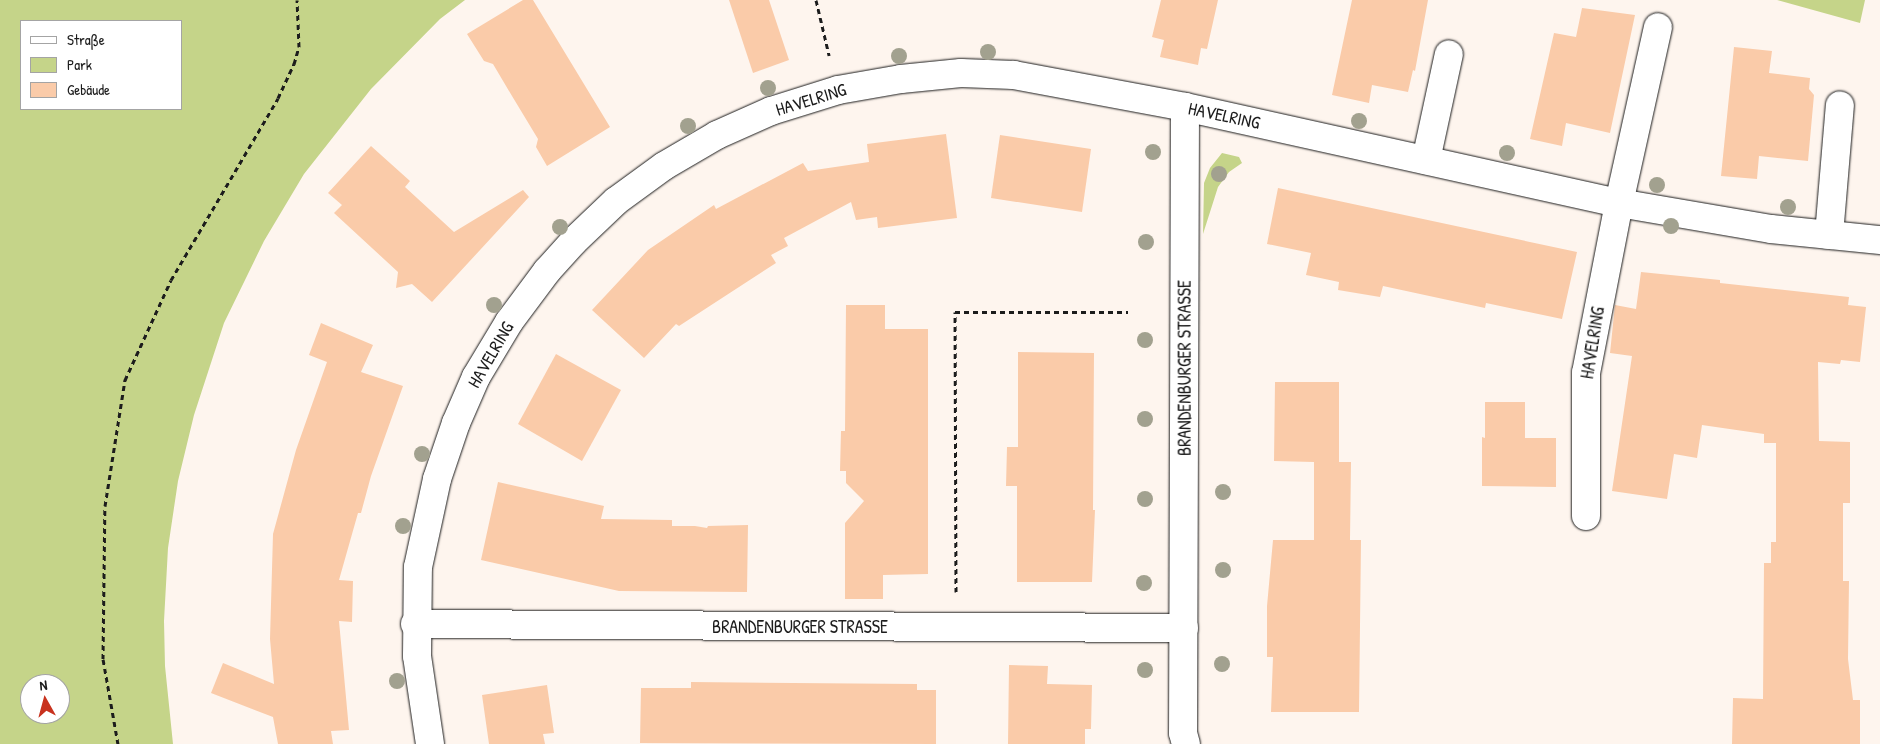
<!DOCTYPE html>
<meta charset="utf-8">
<style>
body{margin:0}
#map{position:relative;width:1880px;height:744px;overflow:hidden;background:#fef5ee;font-family:"Patrick Hand",sans-serif}
div>[style]{position:absolute}
.green>*{inset:0;background:#c5d489}
.building>*{inset:0;background:#facba9}
.path>*{height:3px;margin-top:-1.5px;transform-origin:0;background:repeating-linear-gradient(90deg,#1c1c1c 0 5px,transparent 0 9px)}
.roads{filter:drop-shadow(0 0 1px #1c1c1c) drop-shadow(0 0 1px #1c1c1c)}
.minor>*{height:28px;margin:-14px;padding:0 14px;transform-origin:14px;border-radius:14px;background:#fff}
.trees>*{width:16px;height:16px;margin:-8px;border-radius:50%;background:#a2a18f}
span{translate:-50% -50%;white-space:nowrap;text-align:center;line-height:1.15;-webkit-text-stroke:4px #fff;paint-order:stroke}
.street-label{font-size:18px;color:#1c1c1c}
.legend{position:absolute;left:20px;top:20px;width:162px;height:90px;box-sizing:border-box;background:#fff;border:1px solid #a4a4a4;margin:0;padding:6px 9px;list-style:none;font-size:15px;color:#1c1c1c}
.legend li{display:flex;align-items:center;gap:10px;height:25px}
.legend b{width:25px;border:1px solid #a4a4a4}
.north{position:absolute;left:20px;top:674px;width:50px;height:50px;box-sizing:border-box;background:#fff;border:1px solid #a4a4a4;border-radius:50%;rotate:353deg;font-size:14px;font-weight:700;line-height:20px;text-align:center;color:#1c1c1c}
.north::after{content:'';display:block;margin:auto;width:18px;height:22px;background:#c8321e;clip-path:polygon(50% 0,100% 100%,50% 72%,0 100%)}
</style>
<div id="map">
<div class="green">
<i style="clip-path:polygon(evenodd,0 0,465px 0,440px 19px,371px 89px,304px 174px,264px 241px,224px 323px,194px 415px,178px 481px,168px 548px,164px 621px,165px 666px,173px 744px,0 744px,0 0,181px 21px,181px 109px,21px 109px,21px 21px,181px 21px,0 0,30px 684px,60px 684px,60px 714px,30px 714px,30px 684px)"></i>
<i style="clip-path:polygon(1777px 0,1865px 0,1860px 23px)"></i>
<i style="clip-path:polygon(1222px 153px,1239px 157px,1242px 163px,1229px 172px,1218px 187px,1203px 234px,1204px 183px,1210px 168px)"></i>
</div>
<div class="building">
<i style="clip-path:polygon(523px 0,533px 0,610px 127px,547px 166px,536px 147px,538px 139px,512px 96px,493px 64px,484px 61px,467px 34px)"></i>
<i style="clip-path:polygon(729px 0,769px 0,789px 60px,753px 73px)"></i>
<i style="clip-path:polygon(1161px 0,1218px 0,1207px 49px,1201px 48px,1198px 65px,1160px 57px,1164px 40px,1152px 37px)"></i>
<i style="clip-path:polygon(1352px 0,1428px 0,1415px 71px,1413px 70px,1408px 92px,1372px 85px,1369px 103px,1332px 95px)"></i>
<i style="clip-path:polygon(1582px 8px,1635px 15px,1610px 133px,1566px 123px,1562px 146px,1530px 139px,1554px 33px,1576px 37px)"></i>
<i style="clip-path:polygon(1734px 47px,1772px 51px,1769px 73px,1810px 78px,1809px 89px,1814px 95px,1808px 161px,1759px 156px,1757px 179px,1721px 176px)"></i>
<i style="clip-path:polygon(946px 134px,957px 218px,878px 228px,877px 217px,856px 220px,851px 202px,784px 238px,788px 246px,771px 255px,776px 263px,679px 326px,676px 324px,644px 358px,592px 310px,648px 250px,714px 205px,716px 209px,803px 163px,808px 171px,869px 162px,867px 144px)"></i>
<i style="clip-path:polygon(1000px 135px,1091px 149px,1082px 212px,991px 198px)"></i>
<i style="clip-path:polygon(371px 146px,410px 181px,405px 187px,454px 232px,523px 190px,529px 197px,432px 302px,412px 284px,396px 288px,398px 272px,334px 213px,342px 205px,328px 193px)"></i>
<i style="clip-path:polygon(1278px 188px,1577px 252px,1562px 319px,1486px 303px,1485px 308px,1383px 286px,1380px 297px,1338px 290px,1339px 282px,1306px 275px,1311px 253px,1267px 244px)"></i>
<i style="clip-path:polygon(1641px 272px,1720px 280px,1720px 283px,1849px 297px,1848px 305px,1866px 307px,1860px 362px,1841px 360px,1840px 364px,1818px 362px,1819px 441px,1850px 442px,1850px 503px,1843px 503px,1843px 581px,1849px 581px,1848px 659px,1853px 700px,1860px 700px,1860px 744px,1732px 744px,1733px 698px,1763px 699px,1764px 563px,1771px 563px,1771px 542px,1776px 542px,1776px 443px,1764px 443px,1764px 434px,1702px 425px,1697px 458px,1674px 454px,1667px 499px,1612px 491px,1632px 356px,1610px 353px,1615px 305px,1636px 309px)"></i>
<i style="clip-path:polygon(846px 305px,885px 305px,885px 329px,928px 329px,928px 574px,883px 575px,883px 599px,845px 599px,845px 523px,864px 501px,846px 483px,846px 471px,840px 471px,841px 431px,845px 431px)"></i>
<i style="clip-path:polygon(321px 323px,373px 345px,361px 372px,403px 386px,371px 476px,361px 513px,358px 513px,339px 580px,353px 581px,352px 622px,339px 621px,349px 730px,331px 731px,333px 744px,278px 744px,273px 717px,211px 693px,223px 663px,274px 684px,270px 639px,273px 534px,296px 450px,327px 362px,309px 355px)"></i>
<i style="clip-path:polygon(1018px 352px,1094px 353px,1093px 510px,1095px 510px,1092px 582px,1017px 582px,1017px 486px,1006px 486px,1007px 447px,1018px 447px)"></i>
<i style="clip-path:polygon(556px 354px,621px 390px,582px 461px,518px 424px)"></i>
<i style="clip-path:polygon(1275px 382px,1339px 382px,1339px 462px,1351px 462px,1350px 540px,1361px 540px,1359px 712px,1271px 712px,1273px 657px,1267px 657px,1267px 606px,1273px 540px,1314px 540px,1314px 462px,1274px 461px)"></i>
<i style="clip-path:polygon(1485px 402px,1525px 402px,1525px 438px,1556px 438px,1556px 487px,1482px 486px,1482px 437px,1485px 438px)"></i>
<i style="clip-path:polygon(498px 482px,604px 506px,601px 519px,672px 520px,672px 526px,695px 526px,707px 528px,708px 526px,748px 525px,747px 592px,619px 591px,481px 560px)"></i>
<i style="clip-path:polygon(1009px 665px,1048px 666px,1047px 684px,1092px 685px,1091px 729px,1085px 729px,1085px 744px,1008px 744px)"></i>
<i style="clip-path:polygon(691px 682px,917px 684px,917px 690px,936px 690px,936px 744px,640px 743px,641px 688px,691px 688px)"></i>
<i style="clip-path:polygon(547px 685px,554px 733px,543px 734px,545px 744px,489px 744px,482px 695px)"></i>
</div>
<div class="path">
<i style="left:816px;top:0;width:57px;rotate:76.7deg"></i>
<i style="left:956px;top:592px;width:280px;rotate:-90.2deg"></i>
<i style="left:955px;top:312px;width:173px"></i>
<i style="left:118px;top:744px;width:86px;rotate:-100deg"></i>
<i style="left:103px;top:659px;width:153px;rotate:-89.3deg"></i>
<i style="left:105px;top:506px;width:128px;rotate:-81deg"></i>
<i style="left:125px;top:380px;width:110px;rotate:-65.3deg"></i>
<i style="left:171px;top:280px;width:211px;rotate:-59.5deg"></i>
<i style="left:278px;top:98px;width:38px;rotate:-65deg"></i>
<i style="left:294px;top:64px;width:18px;rotate:-74deg"></i>
<i style="left:299px;top:47px;width:47px;rotate:-92.4deg"></i>
</div>
<div class="roads">
<div class="minor">
<i style="left:1185px;top:107px;width:626px;rotate:90.18deg"></i>
<i style="left:1183px;top:733px;width:11px;rotate:75deg"></i>
<i style="left:1426px;top:160px;width:108px;rotate:-77.8deg"></i>
<i style="left:1829px;top:235px;width:130px;rotate:-85.2deg"></i>
<i style="left:1586px;top:516px;width:143px;rotate:-90deg"></i>
<i style="left:1586px;top:373px;width:173px;rotate:-79deg"></i>
<i style="left:1619px;top:203px;width:180px;rotate:-77.5deg"></i>
<i style="left:415px;top:624px;width:769px;rotate:0.3deg"></i>
<i style="left:430px;top:744px;width:89px;rotate:-98.4deg"></i>
<i style="left:417px;top:656px;width:89px;rotate:-89.4deg"></i>
<i style="left:418px;top:567px;width:90px;rotate:-77.8deg"></i>
<i style="left:437px;top:479px;width:59px;rotate:-71.3deg"></i>
<i style="left:456px;top:423px;width:50px;rotate:-66.5deg"></i>
<i style="left:476px;top:377px;width:64px;rotate:-59deg"></i>
<i style="left:509px;top:322px;width:64px;rotate:-53.3deg"></i>
<i style="left:547px;top:271px;width:40px;rotate:-48deg"></i>
<i style="left:574px;top:241px;width:58px;rotate:-43.6deg"></i>
<i style="left:616px;top:201px;width:59px;rotate:-36.1deg"></i>
<i style="left:664px;top:166px;width:61px;rotate:-30.3deg"></i>
<i style="left:717px;top:135px;width:59px;rotate:-24deg"></i>
<i style="left:771px;top:111px;width:70px;rotate:-17.4deg"></i>
<i style="left:838px;top:90px;width:64px;rotate:-9.9deg"></i>
<i style="left:901px;top:79px;width:60px;rotate:-5.7deg"></i>
<i style="left:961px;top:73px;width:53px;rotate:2.2deg"></i>
<i style="left:1014px;top:75px;width:174px;rotate:10.6deg"></i>
<i style="left:1185px;top:107px;width:444px;rotate:12.5deg"></i>
<i style="left:1619px;top:203px;width:154px;rotate:9.7deg"></i>
<i style="left:1771px;top:229px;width:110px;rotate:5.8deg"></i>
</div>
</div>
<div class="trees">
<i style="left:988px;top:52px"></i>
<i style="left:899px;top:56px"></i>
<i style="left:768px;top:88px"></i>
<i style="left:1359px;top:121px"></i>
<i style="left:688px;top:126px"></i>
<i style="left:1153px;top:152px"></i>
<i style="left:1507px;top:153px"></i>
<i style="left:1219px;top:174px"></i>
<i style="left:1657px;top:185px"></i>
<i style="left:1788px;top:207px"></i>
<i style="left:1671px;top:226px"></i>
<i style="left:560px;top:227px"></i>
<i style="left:1146px;top:242px"></i>
<i style="left:494px;top:305px"></i>
<i style="left:1145px;top:340px"></i>
<i style="left:1145px;top:419px"></i>
<i style="left:422px;top:454px"></i>
<i style="left:1223px;top:492px"></i>
<i style="left:1145px;top:499px"></i>
<i style="left:403px;top:526px"></i>
<i style="left:1223px;top:570px"></i>
<i style="left:1144px;top:583px"></i>
<i style="left:1222px;top:664px"></i>
<i style="left:1145px;top:670px"></i>
<i style="left:397px;top:681px"></i>
</div>
<div class="street-label">
<span style="left:811px;top:100px;rotate:-17deg">HAVELRING</span>
<span style="left:1224px;top:116px;rotate:12deg">HAVELRING</span>
<span style="left:1593px;top:343px;rotate:-81deg">HAVELRING</span>
<span style="left:491px;top:355px;rotate:-60deg">HAVELRING</span>
<span style="left:1185px;top:368px;rotate:-90deg">BRANDENBURGER STRASSE</span>
<span style="left:800px;top:627px">BRANDENBURGER STRASSE</span>
</div>
<ul class="legend">
<li><b style="height:6px;background:#fff"></b>Straße</li>
<li><b style="height:14px;background:#c5d489"></b>Park</li>
<li><b style="height:14px;background:#facba9"></b>Gebäude</li>
</ul>
<div class="north">N</div>
</div>
